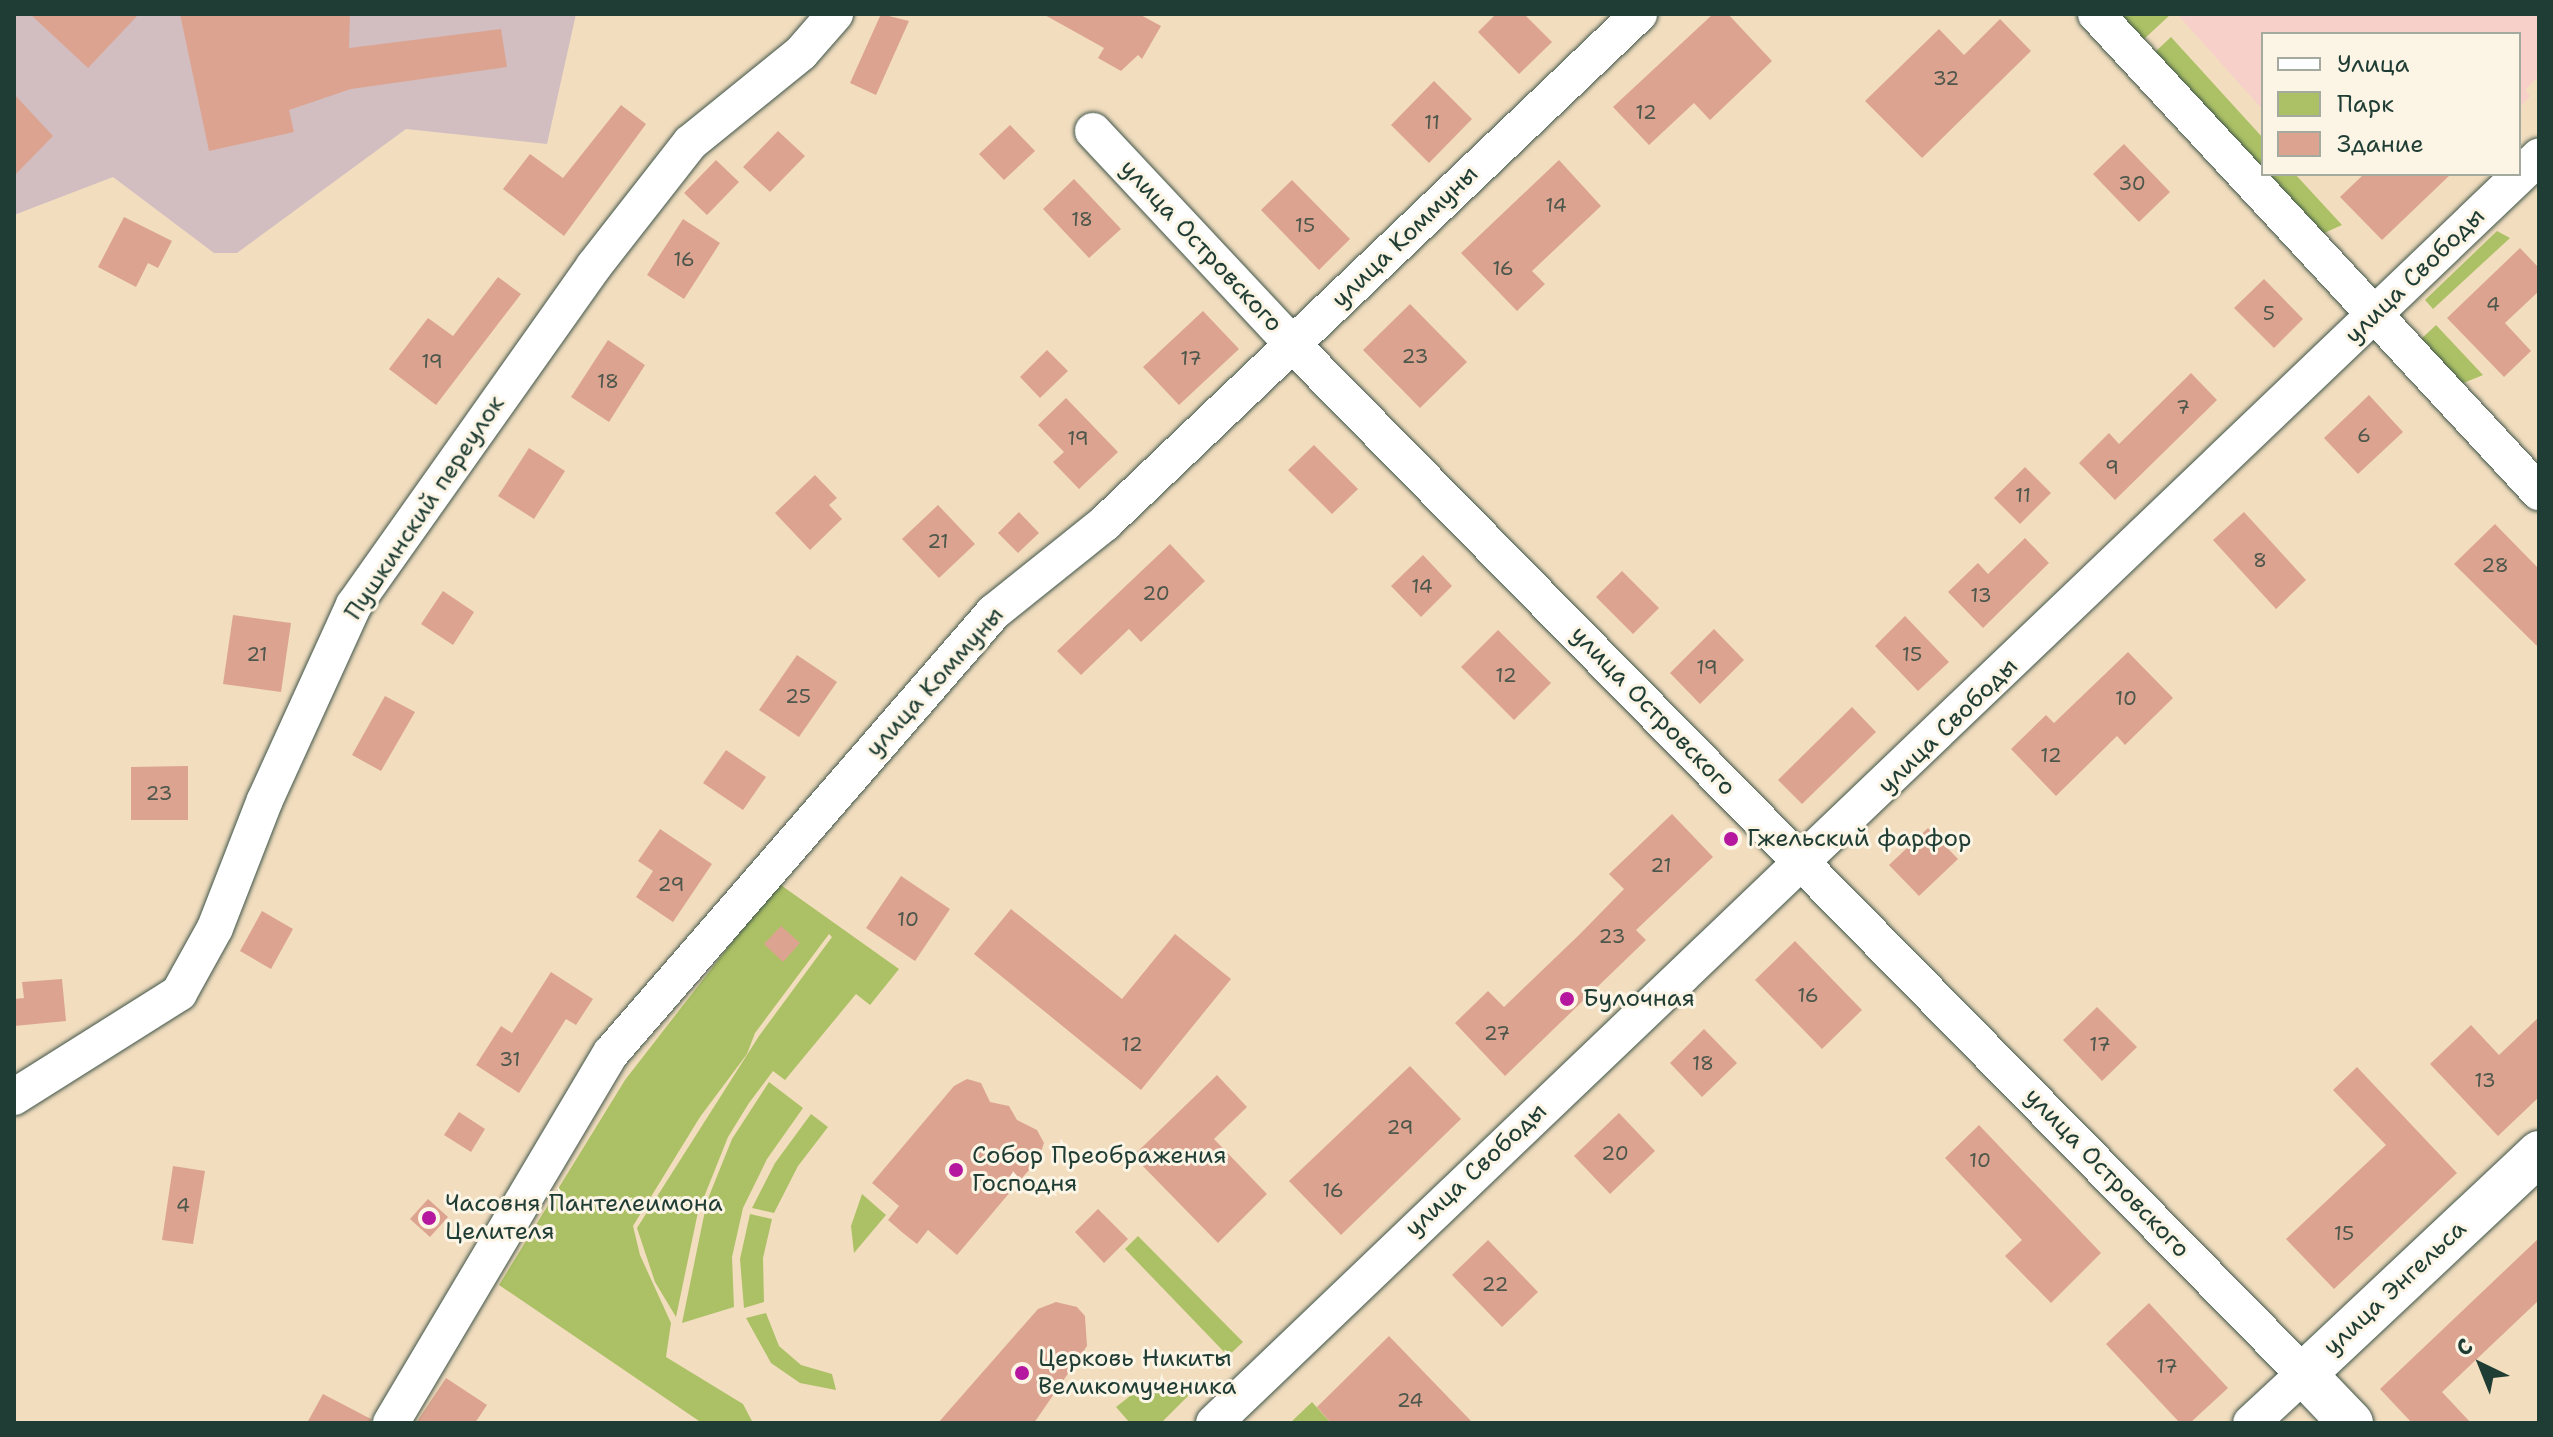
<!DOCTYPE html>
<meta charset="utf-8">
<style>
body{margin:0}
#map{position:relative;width:2553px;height:1437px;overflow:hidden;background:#f2ddbf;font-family:"Shantell Sans",sans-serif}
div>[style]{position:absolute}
.built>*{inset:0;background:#f7d0c9}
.industrial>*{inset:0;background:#d2bec1}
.green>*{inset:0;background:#acc165}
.building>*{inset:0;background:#dca490}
.roads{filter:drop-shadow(0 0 2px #3f5549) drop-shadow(0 0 2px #3f5549)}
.street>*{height:36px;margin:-18px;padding:0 18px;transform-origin:18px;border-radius:18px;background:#fff}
.secondary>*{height:44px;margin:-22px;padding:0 22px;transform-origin:22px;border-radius:22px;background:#fff}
.dots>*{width:22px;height:22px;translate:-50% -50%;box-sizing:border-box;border:4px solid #fcf5e5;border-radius:50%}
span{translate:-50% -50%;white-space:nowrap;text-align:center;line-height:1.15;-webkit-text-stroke:6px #fcf5e5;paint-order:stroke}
.number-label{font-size:20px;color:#4e574b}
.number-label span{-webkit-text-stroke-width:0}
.street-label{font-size:24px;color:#1f3d34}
.poi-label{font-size:24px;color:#1f3d34}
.left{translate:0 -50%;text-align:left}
.frame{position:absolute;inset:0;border:16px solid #1f3d34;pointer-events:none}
.legend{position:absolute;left:2261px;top:32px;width:260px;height:144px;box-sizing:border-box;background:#fcf5e5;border:2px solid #a4ab9e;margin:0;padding:10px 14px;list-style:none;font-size:24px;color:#1f3d34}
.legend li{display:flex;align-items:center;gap:16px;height:40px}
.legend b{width:40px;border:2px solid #a4ab9e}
.north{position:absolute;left:2441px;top:1325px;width:80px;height:80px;-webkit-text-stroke:6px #fcf5e5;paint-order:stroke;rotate:317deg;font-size:22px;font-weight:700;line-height:32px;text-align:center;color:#1f3d34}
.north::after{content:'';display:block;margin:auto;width:28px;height:36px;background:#1f3d34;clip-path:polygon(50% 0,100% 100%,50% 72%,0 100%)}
</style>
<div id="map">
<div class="built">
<i style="clip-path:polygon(2177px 14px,2539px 14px,2539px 76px,2525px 90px,2530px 96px,2519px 108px,2519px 34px,2263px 34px,2263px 110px)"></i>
</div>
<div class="industrial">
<i style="clip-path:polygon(14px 14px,576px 14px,547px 144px,406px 129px,237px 253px,214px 253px,113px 177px,14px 215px)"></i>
</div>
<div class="green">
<i style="clip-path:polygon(2119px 14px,2171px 14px,2143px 40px)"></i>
<i style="clip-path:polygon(2171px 37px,2263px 138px,2263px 169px,2155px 52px)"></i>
<i style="clip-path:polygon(2267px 174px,2295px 174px,2342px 225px,2322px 234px)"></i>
<i style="clip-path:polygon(2497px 231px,2510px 238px,2433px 309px,2425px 300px)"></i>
<i style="clip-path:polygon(2436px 325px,2483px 375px,2461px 384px,2420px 340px)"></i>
<i style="clip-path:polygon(778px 883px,899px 969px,870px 1005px,856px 994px,785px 1080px,773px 1071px,749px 1103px,728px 1137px,698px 1212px,676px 1317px,655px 1282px,637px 1228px,759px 1036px,832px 937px,829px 934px,755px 1033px,747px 1054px,700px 1117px,633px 1226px,640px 1255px,671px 1323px,666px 1357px,743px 1404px,753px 1423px,702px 1423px,499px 1285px,625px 1080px)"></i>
<i style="clip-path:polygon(769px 1082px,803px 1108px,767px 1159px,743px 1208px,732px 1257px,734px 1307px,682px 1323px,707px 1201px,732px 1139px)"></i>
<i style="clip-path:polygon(811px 1114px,828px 1127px,798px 1166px,774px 1213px,752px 1208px,775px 1163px)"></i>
<i style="clip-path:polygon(862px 1194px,886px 1215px,854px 1253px,851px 1226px)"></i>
<i style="clip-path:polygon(750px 1214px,772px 1219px,763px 1258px,764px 1302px,744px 1308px,740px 1259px)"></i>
<i style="clip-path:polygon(1138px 1236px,1243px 1342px,1228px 1356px,1125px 1249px)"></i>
<i style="clip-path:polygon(766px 1313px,779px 1346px,801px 1365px,832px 1374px,836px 1390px,800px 1383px,771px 1363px,746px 1318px)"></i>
<i style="clip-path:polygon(1165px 1382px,1190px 1394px,1161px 1423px,1130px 1423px,1116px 1407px,1139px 1389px)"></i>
<i style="clip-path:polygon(1312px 1402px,1331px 1423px,1290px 1423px)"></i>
</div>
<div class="building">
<i style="clip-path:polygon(30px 14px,139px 14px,88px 68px)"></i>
<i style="clip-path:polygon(180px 14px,350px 14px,349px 48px,501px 29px,507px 67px,351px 89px,289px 110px,294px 132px,209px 151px)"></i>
<i style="clip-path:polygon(881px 14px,909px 21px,876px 95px,850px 83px)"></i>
<i style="clip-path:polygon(1043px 14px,1139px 14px,1161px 26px,1142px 59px,1138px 55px,1121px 71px,1098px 58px,1104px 48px)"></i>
<i style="clip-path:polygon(1496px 14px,1524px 14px,1552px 42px,1519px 74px,1478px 32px)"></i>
<i style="clip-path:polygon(1713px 14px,1728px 14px,1772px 61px,1710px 120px,1694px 103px,1649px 145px,1613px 107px)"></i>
<i style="clip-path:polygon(2000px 19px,2031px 51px,1922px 158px,1865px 101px,1939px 29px,1964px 55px)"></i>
<i style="clip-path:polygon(1434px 81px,1472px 119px,1429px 163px,1391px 125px)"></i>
<i style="clip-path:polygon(14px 94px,53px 136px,14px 176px)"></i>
<i style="clip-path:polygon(621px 105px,646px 124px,564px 236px,503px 189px,530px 154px,563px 178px)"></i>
<i style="clip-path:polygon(1010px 125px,1035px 151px,1004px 180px,979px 154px)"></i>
<i style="clip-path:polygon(778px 131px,805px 156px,770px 192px,743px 167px)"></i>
<i style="clip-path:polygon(2124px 144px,2170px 192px,2139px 222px,2093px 174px)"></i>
<i style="clip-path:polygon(716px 160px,739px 182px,707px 215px,684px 193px)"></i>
<i style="clip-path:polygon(1559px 160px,1601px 206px,1532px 271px,1545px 284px,1517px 311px,1461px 253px)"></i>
<i style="clip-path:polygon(2364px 174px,2451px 174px,2382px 240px,2340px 197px)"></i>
<i style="clip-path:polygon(1074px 179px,1121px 229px,1089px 258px,1043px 209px)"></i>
<i style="clip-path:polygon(1292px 180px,1350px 239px,1319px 270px,1261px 210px)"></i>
<i style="clip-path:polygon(124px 217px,172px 241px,158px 268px,148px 263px,136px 287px,98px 267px)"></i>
<i style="clip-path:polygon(683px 219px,720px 243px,684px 299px,647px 275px)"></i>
<i style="clip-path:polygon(2520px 248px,2539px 268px,2539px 291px,2505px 323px,2531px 351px,2504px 377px,2447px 318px)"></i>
<i style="clip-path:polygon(498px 277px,521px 294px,436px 405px,389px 369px,428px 318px,453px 336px)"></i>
<i style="clip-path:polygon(2264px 279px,2303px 319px,2274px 348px,2234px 308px)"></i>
<i style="clip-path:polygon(1410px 304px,1467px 362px,1420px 408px,1363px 350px)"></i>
<i style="clip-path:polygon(1203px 311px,1239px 349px,1179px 405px,1143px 367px)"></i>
<i style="clip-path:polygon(608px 340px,645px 365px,609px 422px,571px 397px)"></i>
<i style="clip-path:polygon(1047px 350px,1068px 371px,1040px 398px,1020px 377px)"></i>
<i style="clip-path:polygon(2191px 373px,2217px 400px,2115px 500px,2079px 463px,2109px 433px,2119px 444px)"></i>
<i style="clip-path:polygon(2369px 395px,2403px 432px,2358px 474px,2324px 438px)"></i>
<i style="clip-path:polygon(1066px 398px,1118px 452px,1079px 489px,1053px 462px,1064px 452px,1038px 425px)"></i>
<i style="clip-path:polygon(1314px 445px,1358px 489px,1332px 514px,1288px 470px)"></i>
<i style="clip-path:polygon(529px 448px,565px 471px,534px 519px,498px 496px)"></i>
<i style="clip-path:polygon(2025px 467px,2051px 493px,2020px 524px,1994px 498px)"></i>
<i style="clip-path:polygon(815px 475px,837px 498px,829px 505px,842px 519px,810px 550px,775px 513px)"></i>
<i style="clip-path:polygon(938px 505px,975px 544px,939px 578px,902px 539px)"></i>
<i style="clip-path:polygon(1019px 512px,1039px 533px,1018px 553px,998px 533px)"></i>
<i style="clip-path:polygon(2244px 512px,2306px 580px,2276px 609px,2213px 540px)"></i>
<i style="clip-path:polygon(2495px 524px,2539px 569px,2539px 648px,2454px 564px)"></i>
<i style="clip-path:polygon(2025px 538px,2049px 563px,1983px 628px,1948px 592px,1978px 563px,1988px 574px)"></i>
<i style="clip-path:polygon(1170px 544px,1205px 581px,1141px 642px,1129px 629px,1081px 675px,1057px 651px)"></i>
<i style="clip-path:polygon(1423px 555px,1452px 586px,1421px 617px,1391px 586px)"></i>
<i style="clip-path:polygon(1622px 571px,1659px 608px,1633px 634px,1596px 597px)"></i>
<i style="clip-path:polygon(443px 591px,474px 612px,453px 645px,421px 624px)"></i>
<i style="clip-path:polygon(233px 615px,291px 623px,281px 692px,223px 684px)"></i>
<i style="clip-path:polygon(1905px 616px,1949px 662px,1918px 691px,1875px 646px)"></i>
<i style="clip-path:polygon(1714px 629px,1744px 660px,1700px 704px,1670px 673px)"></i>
<i style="clip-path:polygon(1498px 630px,1551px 683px,1514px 720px,1461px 667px)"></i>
<i style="clip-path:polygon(2128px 652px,2173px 698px,2125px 745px,2117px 736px,2056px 796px,2011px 749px,2046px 715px,2054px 723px)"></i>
<i style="clip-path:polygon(797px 655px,837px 682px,799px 737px,759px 710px)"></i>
<i style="clip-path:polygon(385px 696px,415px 712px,381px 771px,352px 755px)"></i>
<i style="clip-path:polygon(1852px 707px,1876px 732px,1802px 804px,1778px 780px)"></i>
<i style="clip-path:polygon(726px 750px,766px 777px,743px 810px,703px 783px)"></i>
<i style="clip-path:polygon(188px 766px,188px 820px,131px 820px,131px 767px)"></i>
<i style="clip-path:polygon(1672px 814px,1713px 857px,1636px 930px,1646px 940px,1505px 1076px,1455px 1023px,1488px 991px,1504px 1007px,1580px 934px,1624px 889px,1609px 874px)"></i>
<i style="clip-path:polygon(1928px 828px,1958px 859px,1919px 896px,1889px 865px)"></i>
<i style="clip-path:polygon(660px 829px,712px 864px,673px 922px,636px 897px,653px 871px,638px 861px)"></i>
<i style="clip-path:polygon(901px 876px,950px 909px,915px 961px,866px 928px)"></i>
<i style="clip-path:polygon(1011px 909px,1122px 999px,1175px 934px,1231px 979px,1141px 1090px,974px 954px)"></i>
<i style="clip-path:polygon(262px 911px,293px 929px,271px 969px,240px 951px)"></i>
<i style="clip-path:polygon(781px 926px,800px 943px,783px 962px,764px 944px)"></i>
<i style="clip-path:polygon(1795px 941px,1862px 1010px,1822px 1049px,1755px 980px)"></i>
<i style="clip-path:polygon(551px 972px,593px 999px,576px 1025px,566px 1019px,519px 1093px,476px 1065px,501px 1026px,512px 1033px)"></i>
<i style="clip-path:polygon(62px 979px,66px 1021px,14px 1026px,14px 999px,24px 998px,22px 982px)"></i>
<i style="clip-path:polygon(2097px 1007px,2137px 1047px,2102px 1081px,2063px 1040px)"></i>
<i style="clip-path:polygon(2539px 1017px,2539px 1097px,2498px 1136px,2430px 1064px,2471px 1025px,2499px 1055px)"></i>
<i style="clip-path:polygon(1704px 1029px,1737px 1063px,1702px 1097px,1670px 1063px)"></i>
<i style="clip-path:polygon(1410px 1066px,1461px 1119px,1341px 1235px,1289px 1181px)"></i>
<i style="clip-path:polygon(2357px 1067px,2457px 1173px,2334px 1289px,2286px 1239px,2386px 1145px,2333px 1090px)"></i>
<i style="clip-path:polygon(1217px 1075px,1247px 1107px,1214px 1139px,1267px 1194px,1218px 1243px,1133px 1156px)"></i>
<i style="clip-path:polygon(967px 1079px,981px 1083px,990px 1102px,1009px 1106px,1017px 1120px,1037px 1130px,1044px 1143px,1039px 1158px,957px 1255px,928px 1230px,917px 1244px,903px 1233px,888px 1220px,899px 1206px,872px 1183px,954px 1086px)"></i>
<i style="clip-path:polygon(459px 1112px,485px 1129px,471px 1152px,444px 1135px)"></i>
<i style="clip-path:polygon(1619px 1113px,1655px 1151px,1610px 1194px,1574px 1156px)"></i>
<i style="clip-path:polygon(1979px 1125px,2101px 1253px,2051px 1303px,2005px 1256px,2022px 1240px,1945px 1158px)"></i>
<i style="clip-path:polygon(173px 1166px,205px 1171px,193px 1244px,162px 1240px)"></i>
<i style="clip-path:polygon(428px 1199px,448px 1217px,430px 1237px,410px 1219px)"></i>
<i style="clip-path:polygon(1098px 1209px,1128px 1239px,1104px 1263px,1075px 1232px)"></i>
<i style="clip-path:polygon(2539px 1238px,2539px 1300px,2442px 1392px,2471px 1423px,2412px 1423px,2380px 1389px)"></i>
<i style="clip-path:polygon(1488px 1240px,1538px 1292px,1502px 1327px,1452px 1275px)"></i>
<i style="clip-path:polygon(1056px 1302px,1077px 1307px,1085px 1316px,1087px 1346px,1034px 1423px,938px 1423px,1038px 1309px)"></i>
<i style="clip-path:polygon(2149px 1303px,2228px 1388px,2190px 1423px,2180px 1423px,2106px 1344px)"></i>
<i style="clip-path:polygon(1389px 1336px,1473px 1423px,1331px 1423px,1317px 1407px)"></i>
<i style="clip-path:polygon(446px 1378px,487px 1405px,475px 1423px,416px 1423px)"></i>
<i style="clip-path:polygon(323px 1394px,371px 1419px,370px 1423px,307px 1423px)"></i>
</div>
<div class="roads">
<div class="street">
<i style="left:2096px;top:14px;width:652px;rotate:47.18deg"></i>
<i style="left:1093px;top:131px;width:291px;rotate:46.9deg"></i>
<i style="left:1292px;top:344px;width:1444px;rotate:45.51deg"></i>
<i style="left:2304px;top:1374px;width:72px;rotate:137.2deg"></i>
<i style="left:14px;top:1097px;width:195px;rotate:-32.2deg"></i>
<i style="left:179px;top:993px;width:74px;rotate:-61deg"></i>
<i style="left:215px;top:928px;width:137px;rotate:-68.7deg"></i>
<i style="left:265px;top:800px;width:214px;rotate:-65.5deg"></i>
<i style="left:354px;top:605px;width:415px;rotate:-54.7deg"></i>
<i style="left:594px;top:266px;width:156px;rotate:-52deg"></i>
<i style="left:690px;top:143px;width:143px;rotate:-39deg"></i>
<i style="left:801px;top:53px;width:52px;rotate:-48.9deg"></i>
<i style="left:391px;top:1423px;width:430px;rotate:-59.3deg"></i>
<i style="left:611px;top:1053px;width:584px;rotate:-49.03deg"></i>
<i style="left:994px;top:612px;width:142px;rotate:-38.7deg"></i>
<i style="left:1105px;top:523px;width:738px;rotate:-43.63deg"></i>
<i style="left:1214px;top:1423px;width:1833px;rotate:-43.7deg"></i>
</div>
<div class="secondary">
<i style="left:2351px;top:1423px;width:68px;rotate:-133.8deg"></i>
<i style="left:2304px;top:1374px;width:323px;rotate:-43.2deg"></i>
</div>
</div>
<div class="dots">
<i style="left:1731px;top:839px;background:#b5179e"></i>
<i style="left:1567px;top:999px;background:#b5179e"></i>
<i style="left:956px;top:1170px;background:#b5179e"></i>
<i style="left:429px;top:1218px;background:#b5179e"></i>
<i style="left:1022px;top:1373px;background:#b5179e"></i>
</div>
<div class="number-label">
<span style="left:1946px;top:78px">32</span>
<span style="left:1646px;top:112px">12</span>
<span style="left:1432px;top:122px">11</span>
<span style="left:2132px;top:183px">30</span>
<span style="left:1556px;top:205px">14</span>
<span style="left:1082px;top:219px">18</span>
<span style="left:1305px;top:225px">15</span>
<span style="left:684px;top:259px">16</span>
<span style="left:1503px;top:268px">16</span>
<span style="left:2493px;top:304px">4</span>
<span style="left:2269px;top:313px">5</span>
<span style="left:1415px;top:356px">23</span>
<span style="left:1191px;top:358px">17</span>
<span style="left:432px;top:361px">19</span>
<span style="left:608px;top:381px">18</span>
<span style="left:2183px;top:407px">7</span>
<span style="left:2364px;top:435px">6</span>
<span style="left:1078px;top:438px">19</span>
<span style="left:2112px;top:467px">9</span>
<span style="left:2023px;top:495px">11</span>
<span style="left:938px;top:541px">21</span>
<span style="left:2260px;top:560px">8</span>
<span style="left:2495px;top:565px">28</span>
<span style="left:1422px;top:586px">14</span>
<span style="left:1156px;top:593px">20</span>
<span style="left:1981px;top:595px">13</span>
<span style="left:257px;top:654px">21</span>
<span style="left:1912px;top:654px">15</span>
<span style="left:1707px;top:667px">19</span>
<span style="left:1506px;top:675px">12</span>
<span style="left:798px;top:696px">25</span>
<span style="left:2126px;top:698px">10</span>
<span style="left:2051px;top:755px">12</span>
<span style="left:159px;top:793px">23</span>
<span style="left:1661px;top:865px">21</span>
<span style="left:671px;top:884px">29</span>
<span style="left:908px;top:919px">10</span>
<span style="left:1612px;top:936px">23</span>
<span style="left:1808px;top:995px">16</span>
<span style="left:1497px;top:1033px">27</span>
<span style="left:1132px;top:1044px">12</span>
<span style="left:2100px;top:1044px">17</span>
<span style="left:510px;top:1059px">31</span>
<span style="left:1703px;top:1063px">18</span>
<span style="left:2485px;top:1080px">13</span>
<span style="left:1400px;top:1127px">29</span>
<span style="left:1615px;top:1153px">20</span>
<span style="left:1980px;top:1160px">10</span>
<span style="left:1333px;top:1190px">16</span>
<span style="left:183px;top:1205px">4</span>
<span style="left:2344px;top:1233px">15</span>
<span style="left:1495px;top:1284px">22</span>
<span style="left:2167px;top:1366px">17</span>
<span style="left:1410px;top:1400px">24</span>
</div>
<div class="street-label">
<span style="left:1405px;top:237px;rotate:-44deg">улица Коммуны</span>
<span style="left:1201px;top:246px;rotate:47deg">улица Островского</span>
<span style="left:2415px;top:276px;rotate:-44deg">улица Свободы</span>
<span style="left:425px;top:508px;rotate:-56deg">Пушкинский переулок</span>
<span style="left:935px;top:682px;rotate:-48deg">улица Коммуны</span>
<span style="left:1653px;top:711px;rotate:46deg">улица Островского</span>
<span style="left:1948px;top:726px;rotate:-44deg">улица Свободы</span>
<span style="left:1476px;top:1170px;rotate:-43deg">улица Свободы</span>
<span style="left:2107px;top:1173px;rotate:46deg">улица Островского</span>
<span style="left:2395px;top:1288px;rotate:-43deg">улица Энгельса</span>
</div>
<div class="poi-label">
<span class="left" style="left:1747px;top:839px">Гжельский фарфор</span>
<span class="left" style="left:1583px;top:999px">Булочная</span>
<span class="left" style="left:972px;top:1170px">Собор Преображения<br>Господня</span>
<span class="left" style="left:445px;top:1218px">Часовня Пантелеимона<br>Целителя</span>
<span class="left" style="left:1038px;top:1373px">Церковь Никиты<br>Великомученика</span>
</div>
<div class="frame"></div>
<ul class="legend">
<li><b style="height:10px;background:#fff"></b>Улица</li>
<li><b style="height:22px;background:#acc165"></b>Парк</li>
<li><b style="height:22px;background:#dca490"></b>Здание</li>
</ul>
<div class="north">С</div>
</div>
